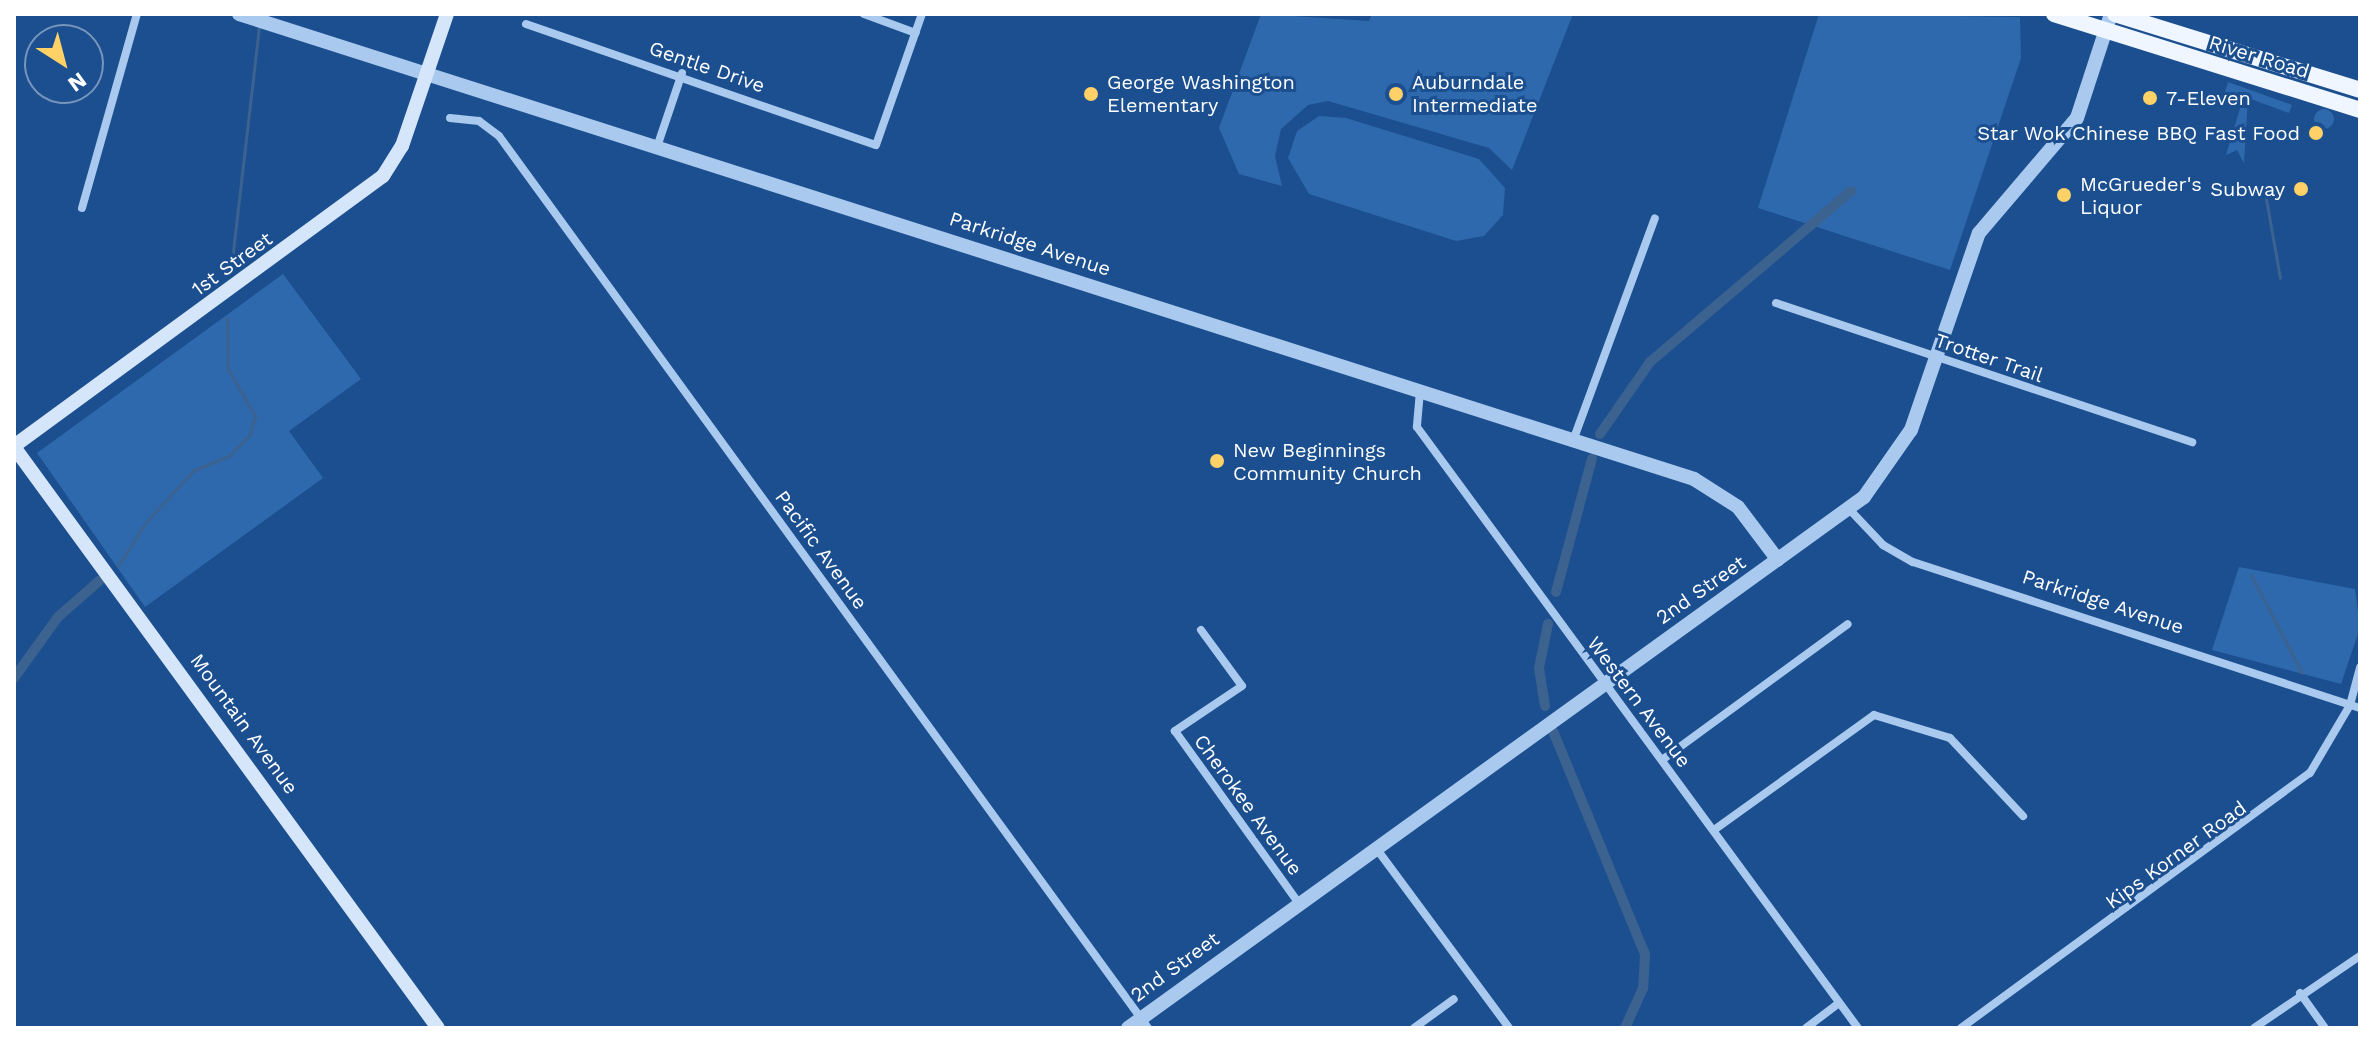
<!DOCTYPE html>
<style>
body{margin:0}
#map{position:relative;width:2374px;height:1042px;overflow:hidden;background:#1b4f8f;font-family:"Work Sans",sans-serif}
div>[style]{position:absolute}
.green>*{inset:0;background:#2e69ad}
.round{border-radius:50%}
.stream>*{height:3px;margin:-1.5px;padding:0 1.5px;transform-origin:1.5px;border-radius:1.5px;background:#3c6290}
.canal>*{height:10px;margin:-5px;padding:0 5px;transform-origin:5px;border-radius:5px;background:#3c6290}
.minor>*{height:8px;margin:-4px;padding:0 4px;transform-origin:4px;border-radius:4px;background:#a9c9ee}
.tertiary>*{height:14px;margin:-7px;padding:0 7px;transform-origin:7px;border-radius:7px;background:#a9c9ee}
.secondary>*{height:14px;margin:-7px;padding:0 7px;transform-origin:7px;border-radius:7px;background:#d6e6fa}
.primary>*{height:16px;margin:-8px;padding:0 8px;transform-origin:8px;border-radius:8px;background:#f0f6ff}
.dots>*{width:22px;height:22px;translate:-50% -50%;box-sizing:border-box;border:4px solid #1b4f8f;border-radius:50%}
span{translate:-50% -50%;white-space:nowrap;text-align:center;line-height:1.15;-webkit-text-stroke:6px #1b4f8f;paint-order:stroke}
.street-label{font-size:20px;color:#fff}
.poi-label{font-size:20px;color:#fff}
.left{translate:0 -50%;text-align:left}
.right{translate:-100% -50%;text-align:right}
.frame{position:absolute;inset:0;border:16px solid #fff;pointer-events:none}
.north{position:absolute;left:24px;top:24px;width:80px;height:80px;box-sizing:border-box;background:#1b4f8f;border:2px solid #7695bc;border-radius:50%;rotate:144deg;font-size:22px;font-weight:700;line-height:32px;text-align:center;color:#fff}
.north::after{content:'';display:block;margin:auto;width:28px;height:36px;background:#ffd166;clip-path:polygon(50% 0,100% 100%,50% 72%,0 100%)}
</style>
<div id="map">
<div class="green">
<i style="clip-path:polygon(1261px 14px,1369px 21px,1372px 14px,1573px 14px,1512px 170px,1489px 148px,1328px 101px,1308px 105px,1281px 129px,1275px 156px,1282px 186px,1239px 174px,1219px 128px)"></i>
<i style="clip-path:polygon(1819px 14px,2020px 17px,2021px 58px,1950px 270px,1758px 208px)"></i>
<i style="clip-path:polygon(2228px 82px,2292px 105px,2289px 113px,2248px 98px,2244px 163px,2237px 150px,2226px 155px,2241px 105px,2225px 92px)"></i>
<i class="round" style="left:2314px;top:109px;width:20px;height:20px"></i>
<i style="clip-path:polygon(1319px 116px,1346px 118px,1479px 159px,1505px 188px,1503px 215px,1484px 236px,1456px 241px,1309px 194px,1288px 158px,1297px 131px)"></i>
<i style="clip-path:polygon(283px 274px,361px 379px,289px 431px,323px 478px,145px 607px,37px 453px)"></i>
<i style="clip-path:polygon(2239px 567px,2355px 589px,2360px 628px,2341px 684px,2212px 650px)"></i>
</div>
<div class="stream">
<i style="left:2265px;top:193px;width:86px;rotate:80deg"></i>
<i style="left:232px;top:260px;width:236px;rotate:-83.4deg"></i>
<i style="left:118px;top:566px;width:52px;rotate:-57.5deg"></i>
<i style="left:146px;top:522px;width:71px;rotate:-47.3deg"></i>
<i style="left:194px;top:470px;width:38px;rotate:-22deg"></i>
<i style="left:229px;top:456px;width:30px;rotate:-46deg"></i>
<i style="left:250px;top:434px;width:19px;rotate:-74deg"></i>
<i style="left:255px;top:416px;width:54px;rotate:-119.9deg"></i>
<i style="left:228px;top:369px;width:51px;rotate:-91.1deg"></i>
<i style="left:2251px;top:575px;width:110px;rotate:62.5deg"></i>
</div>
<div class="canal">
<i style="left:1600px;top:434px;width:88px;rotate:-55.2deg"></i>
<i style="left:1650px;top:362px;width:264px;rotate:-40.4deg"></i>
<i style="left:1556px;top:592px;width:138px;rotate:-74.9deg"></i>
<i style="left:14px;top:678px;width:75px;rotate:-54.2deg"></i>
<i style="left:58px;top:617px;width:55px;rotate:-41.3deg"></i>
<i style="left:1545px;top:706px;width:38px;rotate:-99deg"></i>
<i style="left:1539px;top:668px;width:45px;rotate:-78.4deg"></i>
<i style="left:1553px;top:731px;width:241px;rotate:67.6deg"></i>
<i style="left:1645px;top:954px;width:34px;rotate:93deg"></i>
<i style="left:1643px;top:988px;width:44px;rotate:114.2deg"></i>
</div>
<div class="minor">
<i style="left:864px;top:14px;width:55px;rotate:20.1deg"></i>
<i style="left:526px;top:24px;width:370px;rotate:19.1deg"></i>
<i style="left:876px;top:145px;width:139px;rotate:-70.7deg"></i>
<i style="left:450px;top:118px;width:29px;rotate:6deg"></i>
<i style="left:479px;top:121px;width:25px;rotate:37deg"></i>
<i style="left:499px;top:136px;width:1103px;rotate:53.96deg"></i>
<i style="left:657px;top:147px;width:78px;rotate:-71.3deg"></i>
<i style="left:82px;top:208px;width:202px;rotate:-74.2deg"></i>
<i style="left:1776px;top:303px;width:439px;rotate:18.5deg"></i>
<i style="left:1420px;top:391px;width:36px;rotate:95deg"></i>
<i style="left:1417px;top:427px;width:745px;rotate:53.73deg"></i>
<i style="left:1574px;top:438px;width:234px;rotate:-69.8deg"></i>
<i style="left:1849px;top:509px;width:50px;rotate:46.6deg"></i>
<i style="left:1883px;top:545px;width:34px;rotate:30deg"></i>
<i style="left:1913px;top:562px;width:470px;rotate:18.1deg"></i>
<i style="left:1201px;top:630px;width:69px;rotate:53.8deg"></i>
<i style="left:1242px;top:686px;width:81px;rotate:146.1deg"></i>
<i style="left:1175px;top:731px;width:211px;rotate:54.3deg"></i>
<i style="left:1662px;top:760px;width:230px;rotate:-36.2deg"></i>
<i style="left:1714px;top:830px;width:197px;rotate:-35.7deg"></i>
<i style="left:1874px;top:715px;width:79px;rotate:16.8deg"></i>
<i style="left:1950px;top:738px;width:107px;rotate:46.9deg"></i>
<i style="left:1376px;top:848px;width:224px;rotate:53.5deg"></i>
<i style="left:2300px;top:993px;width:43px;rotate:54.5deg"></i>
<i style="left:1414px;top:1028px;width:49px;rotate:-35.9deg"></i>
<i style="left:1806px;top:1028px;width:41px;rotate:-37.1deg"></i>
<i style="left:1961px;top:1028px;width:432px;rotate:-36.2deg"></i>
<i style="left:2310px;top:773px;width:79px;rotate:-59.5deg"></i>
<i style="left:2350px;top:705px;width:39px;rotate:-75deg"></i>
<i style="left:2254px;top:1028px;width:128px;rotate:-34.2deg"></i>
</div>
<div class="tertiary">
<i style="left:239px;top:14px;width:1527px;rotate:17.72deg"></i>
<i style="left:1694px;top:479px;width:52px;rotate:32.5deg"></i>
<i style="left:1738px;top:507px;width:66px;rotate:53deg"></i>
<i style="left:1128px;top:1028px;width:908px;rotate:-35.81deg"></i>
<i style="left:1864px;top:497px;width:82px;rotate:-55deg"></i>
<i style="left:1911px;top:430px;width:208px;rotate:-71deg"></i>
<i style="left:1979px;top:233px;width:151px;rotate:-49.6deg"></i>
<i style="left:2077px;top:118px;width:109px;rotate:-71.9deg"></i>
</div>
<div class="secondary">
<i style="left:14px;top:446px;width:457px;rotate:-36.2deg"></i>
<i style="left:383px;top:176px;width:36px;rotate:-58deg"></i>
<i style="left:402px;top:146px;width:139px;rotate:-71.2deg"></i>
<i style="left:14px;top:447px;width:719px;rotate:53.88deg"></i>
</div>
<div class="primary">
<i style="left:2054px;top:14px;width:321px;rotate:17.4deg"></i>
<i style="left:2115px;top:14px;width:257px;rotate:17.2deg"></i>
</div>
<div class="dots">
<i style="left:1091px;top:94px;background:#ffd166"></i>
<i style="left:1396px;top:94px;background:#ffd166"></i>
<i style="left:2150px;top:98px;background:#ffd166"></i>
<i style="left:2316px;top:133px;background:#ffd166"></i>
<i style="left:2301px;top:189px;background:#ffd166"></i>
<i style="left:2064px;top:195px;background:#ffd166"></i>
<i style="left:1217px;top:461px;background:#ffd166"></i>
</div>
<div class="street-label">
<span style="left:2259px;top:57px;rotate:17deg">River Road</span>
<span style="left:707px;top:67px;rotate:19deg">Gentle Drive</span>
<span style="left:1030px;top:244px;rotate:18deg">Parkridge Avenue</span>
<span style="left:232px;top:264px;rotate:-36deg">1st Street</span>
<span style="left:1989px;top:358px;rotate:19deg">Trotter Trail</span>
<span style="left:821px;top:550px;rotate:54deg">Pacific Avenue</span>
<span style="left:1701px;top:590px;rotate:-35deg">2nd Street</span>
<span style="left:2103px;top:602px;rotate:18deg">Parkridge Avenue</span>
<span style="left:1639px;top:702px;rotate:53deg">Western Avenue</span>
<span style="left:244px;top:724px;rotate:54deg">Mountain Avenue</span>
<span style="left:1248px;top:805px;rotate:54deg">Cherokee Avenue</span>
<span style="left:2176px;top:855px;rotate:-36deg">Kips Korner Road</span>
<span style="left:1175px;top:967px;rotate:-36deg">2nd Street</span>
</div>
<div class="poi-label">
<span class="left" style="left:1107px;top:94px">George Washington<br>Elementary</span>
<span class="left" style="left:1412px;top:94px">Auburndale<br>Intermediate</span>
<span class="left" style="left:2166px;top:98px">7-Eleven</span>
<span class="right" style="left:2300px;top:133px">Star Wok Chinese BBQ Fast Food</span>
<span class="left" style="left:2080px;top:196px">McGrueder's<br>Liquor</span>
<span class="right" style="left:2285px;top:189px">Subway</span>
<span class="left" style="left:1233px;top:462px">New Beginnings<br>Community Church</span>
</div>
<div class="frame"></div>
<div class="north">N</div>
</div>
